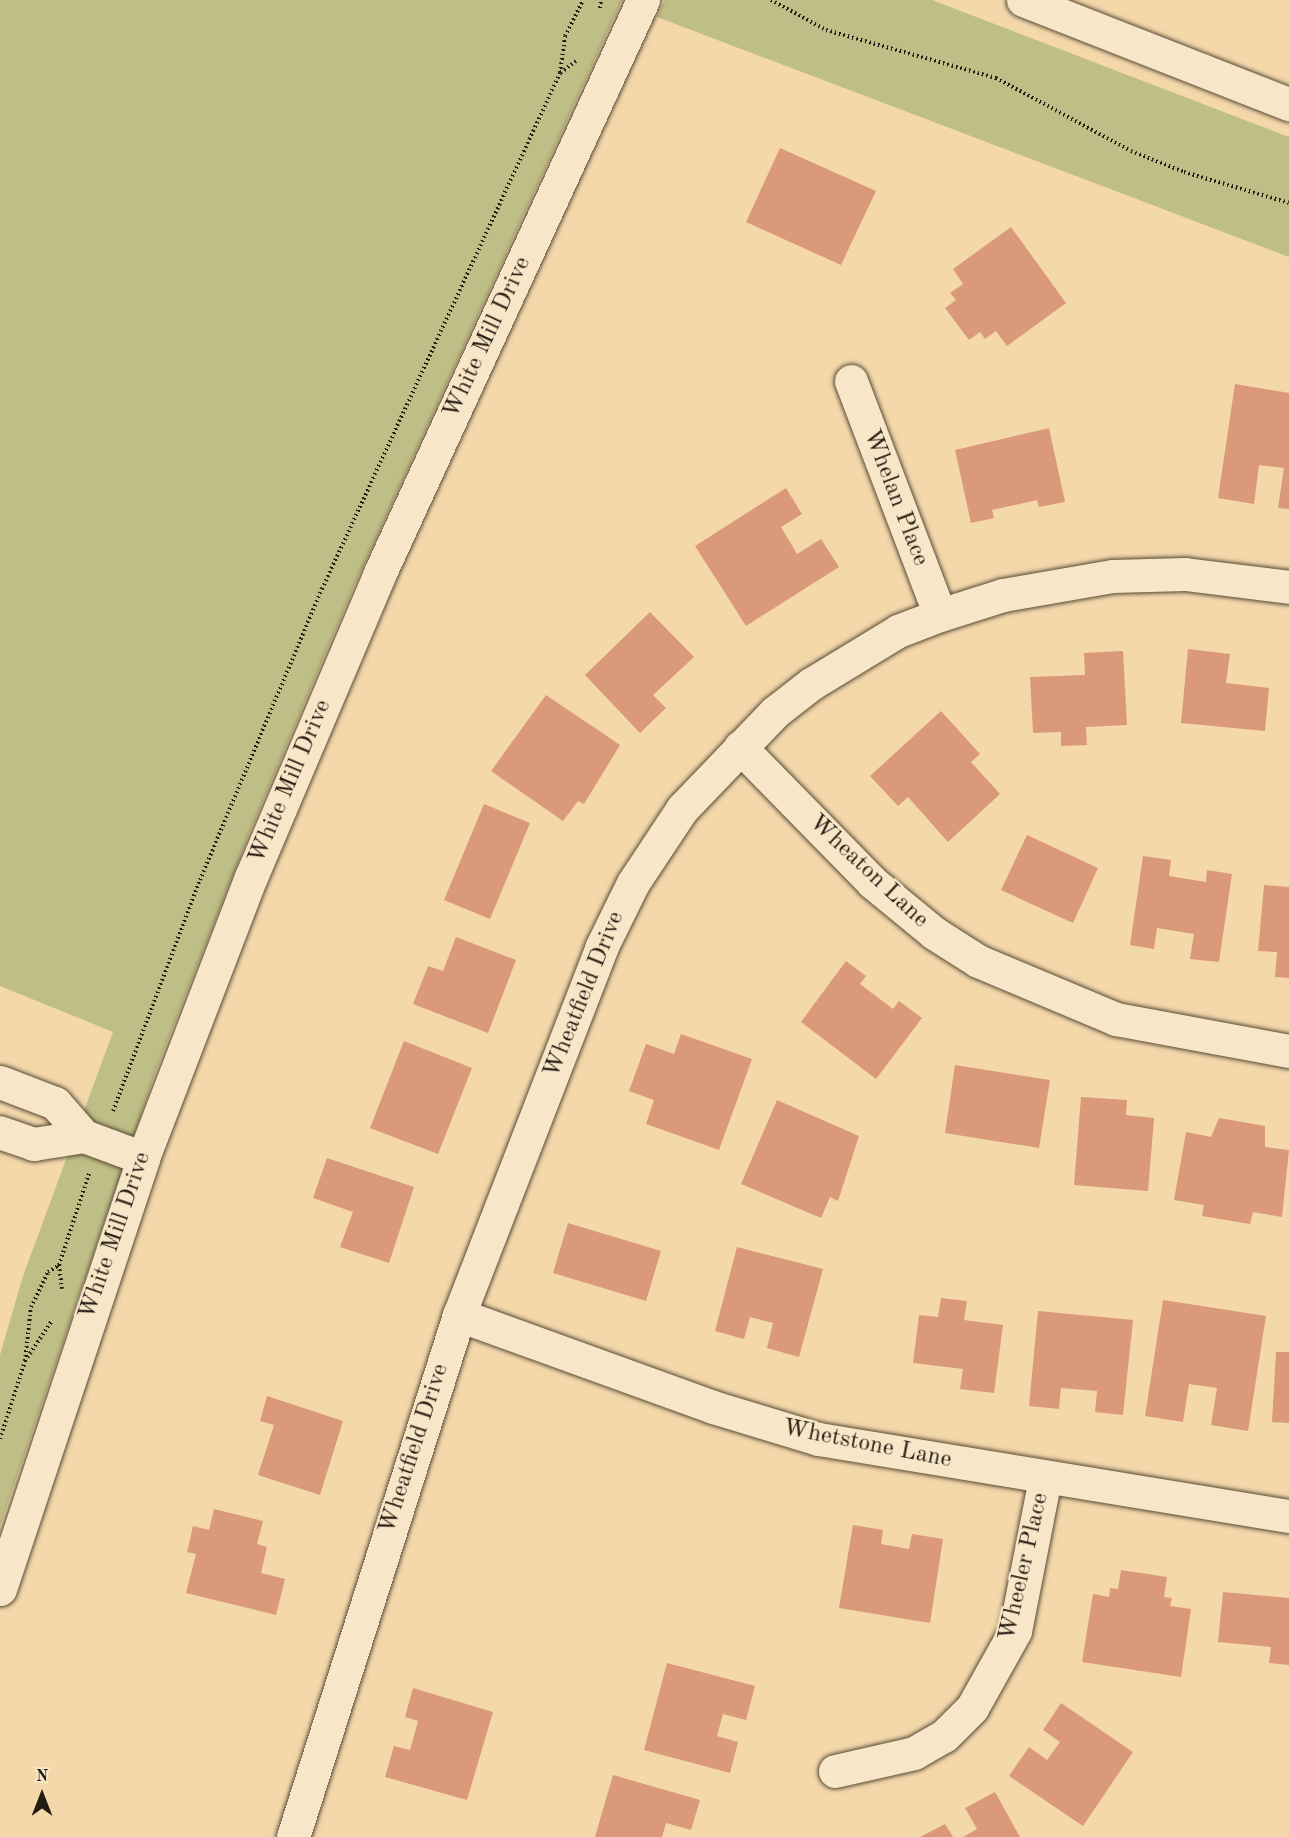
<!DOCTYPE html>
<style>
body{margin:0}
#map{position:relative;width:1289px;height:1837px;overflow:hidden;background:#f4d8aa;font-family:"Old Standard TT",serif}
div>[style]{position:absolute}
.green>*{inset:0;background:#bebe86}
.building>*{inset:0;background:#da9978}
.path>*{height:4px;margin-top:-2px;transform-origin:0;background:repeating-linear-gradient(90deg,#241c12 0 1.5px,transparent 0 4.5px)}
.roads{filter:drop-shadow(0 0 2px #584b38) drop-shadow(0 0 2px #584b38)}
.street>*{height:33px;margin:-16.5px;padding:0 16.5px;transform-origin:16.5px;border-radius:16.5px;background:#f8e6c8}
.secondary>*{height:33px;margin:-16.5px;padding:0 16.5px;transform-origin:16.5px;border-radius:16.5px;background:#f8e6c8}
span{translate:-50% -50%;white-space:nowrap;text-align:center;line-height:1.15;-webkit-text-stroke:4.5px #f8e6c8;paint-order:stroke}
.street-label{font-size:24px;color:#241c12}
.north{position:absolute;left:12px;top:1765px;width:60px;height:60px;-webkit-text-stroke:4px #f8e6c8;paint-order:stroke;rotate:0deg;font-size:16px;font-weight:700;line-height:24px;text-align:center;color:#241c12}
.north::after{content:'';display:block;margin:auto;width:21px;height:27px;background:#241c12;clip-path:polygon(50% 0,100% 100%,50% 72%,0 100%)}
</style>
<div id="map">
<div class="green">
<i style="clip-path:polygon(0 0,622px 0,355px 584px,249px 834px,157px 1068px,0 1526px,0 1355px,23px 1276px,113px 1032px,0 986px)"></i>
<i style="clip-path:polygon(665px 0,932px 0,1289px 137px,1289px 257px,657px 17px)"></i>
</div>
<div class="building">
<i style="clip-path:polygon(780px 148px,876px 191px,841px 265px,746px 222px)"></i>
<i style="clip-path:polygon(1011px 227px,1066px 303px,1007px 346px,996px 331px,985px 339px,980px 332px,969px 340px,945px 308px,956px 300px,950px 293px,963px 284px,953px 269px)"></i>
<i style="clip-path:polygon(1235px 384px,1289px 393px,1289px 509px,1278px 508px,1284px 468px,1259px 465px,1254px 504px,1218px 498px)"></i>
<i style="clip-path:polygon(1049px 428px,1065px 502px,1039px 507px,1037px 500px,992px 510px,994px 518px,971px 523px,955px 450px)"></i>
<i style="clip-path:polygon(786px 488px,802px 514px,781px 527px,797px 554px,821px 539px,839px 567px,746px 626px,695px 546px)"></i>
<i style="clip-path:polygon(650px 612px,694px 657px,653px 695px,666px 708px,640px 733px,585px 675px)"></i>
<i style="clip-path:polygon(1188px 649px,1230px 654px,1226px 683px,1269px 688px,1265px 731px,1181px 723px)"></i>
<i style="clip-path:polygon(1123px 651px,1127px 725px,1086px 727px,1087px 745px,1061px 746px,1061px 732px,1033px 733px,1030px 677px,1085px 675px,1084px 653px)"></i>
<i style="clip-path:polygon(546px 695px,620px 745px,584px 804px,578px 801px,563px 821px,491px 771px)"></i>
<i style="clip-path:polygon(941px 711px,980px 754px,971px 762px,1000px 794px,948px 842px,908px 797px,898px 806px,870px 776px)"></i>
<i style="clip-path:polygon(484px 804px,530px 823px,490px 919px,444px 900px)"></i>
<i style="clip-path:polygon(1027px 835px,1098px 868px,1073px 923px,1001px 890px)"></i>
<i style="clip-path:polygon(1143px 856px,1171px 860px,1169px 876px,1206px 882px,1207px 870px,1232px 874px,1219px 962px,1190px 959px,1194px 934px,1157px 928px,1154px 949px,1130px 945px)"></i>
<i style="clip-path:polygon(1264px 885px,1289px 887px,1289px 978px,1275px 977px,1277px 952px,1258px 951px)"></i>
<i style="clip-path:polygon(456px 937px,516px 960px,488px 1033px,413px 1004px,428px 966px,443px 971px)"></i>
<i style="clip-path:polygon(846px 961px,866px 976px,860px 984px,893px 1009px,899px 1001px,922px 1018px,876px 1079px,801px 1022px)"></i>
<i style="clip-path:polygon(681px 1034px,752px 1059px,719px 1150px,646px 1124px,654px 1100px,629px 1091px,646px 1044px,674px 1054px)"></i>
<i style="clip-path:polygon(404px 1041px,472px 1068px,438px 1154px,370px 1128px)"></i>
<i style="clip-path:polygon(955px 1065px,1050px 1080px,1039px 1148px,945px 1133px)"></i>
<i style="clip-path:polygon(1081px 1097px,1127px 1100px,1126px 1115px,1154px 1118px,1148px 1191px,1074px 1185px)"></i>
<i style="clip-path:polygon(777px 1100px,859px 1136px,838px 1201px,830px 1197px,821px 1218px,741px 1184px)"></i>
<i style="clip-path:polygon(1219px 1118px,1265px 1126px,1265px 1147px,1289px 1150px,1282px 1217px,1253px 1212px,1250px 1224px,1202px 1216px,1204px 1205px,1174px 1200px,1186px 1132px,1211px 1137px)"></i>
<i style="clip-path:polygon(327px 1158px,414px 1187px,389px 1263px,340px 1247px,353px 1212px,313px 1198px)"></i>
<i style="clip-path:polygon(568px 1223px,661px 1251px,646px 1301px,553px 1273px)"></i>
<i style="clip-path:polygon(737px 1247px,823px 1269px,799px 1357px,767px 1348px,773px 1323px,750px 1317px,744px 1339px,715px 1331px)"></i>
<i style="clip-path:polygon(941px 1298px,967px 1301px,964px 1320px,1003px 1325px,994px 1393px,960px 1389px,963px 1369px,913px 1363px,919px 1315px,938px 1317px)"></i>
<i style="clip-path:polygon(1163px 1300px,1266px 1316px,1248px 1431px,1211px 1425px,1217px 1388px,1189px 1384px,1183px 1422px,1145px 1416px)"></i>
<i style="clip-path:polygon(1038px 1311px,1133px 1320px,1123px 1415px,1095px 1412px,1097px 1391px,1061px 1388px,1059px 1409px,1029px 1406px)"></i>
<i style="clip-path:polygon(1276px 1352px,1289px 1352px,1289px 1423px,1272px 1422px)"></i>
<i style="clip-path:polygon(267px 1396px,343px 1421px,320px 1495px,258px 1475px,274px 1425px,260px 1421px)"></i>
<i style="clip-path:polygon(214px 1509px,263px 1521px,257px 1544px,267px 1547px,261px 1573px,285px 1579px,276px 1615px,186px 1593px,196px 1554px,187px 1552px,193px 1526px,209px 1530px)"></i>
<i style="clip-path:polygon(853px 1525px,883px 1530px,881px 1544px,909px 1549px,912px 1534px,943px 1539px,930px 1623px,839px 1608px)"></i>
<i style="clip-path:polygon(1121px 1570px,1167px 1577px,1164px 1597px,1172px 1598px,1170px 1606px,1191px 1609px,1181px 1677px,1082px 1662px,1093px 1594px,1109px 1597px,1110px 1588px,1118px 1589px)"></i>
<i style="clip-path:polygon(1223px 1592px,1289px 1598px,1289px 1665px,1269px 1663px,1271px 1647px,1218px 1642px)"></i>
<i style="clip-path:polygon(667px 1663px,755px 1686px,746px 1720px,723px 1714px,717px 1736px,738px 1742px,730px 1773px,644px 1750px)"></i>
<i style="clip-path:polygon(413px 1688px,493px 1712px,467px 1800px,385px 1777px,394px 1746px,410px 1750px,418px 1721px,405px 1717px)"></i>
<i style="clip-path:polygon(1061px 1703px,1133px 1752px,1083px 1826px,1009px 1776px,1029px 1747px,1047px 1760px,1060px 1742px,1043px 1730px)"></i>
<i style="clip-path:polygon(613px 1775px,700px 1800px,691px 1830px,666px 1823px,662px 1837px,595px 1837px)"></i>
<i style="clip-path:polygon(995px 1792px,1020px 1837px,963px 1837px,977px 1829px,965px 1808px)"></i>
<i style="clip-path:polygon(945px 1824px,953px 1837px,920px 1837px)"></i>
</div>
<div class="path">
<i style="left:771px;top:0;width:63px;rotate:28.6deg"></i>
<i style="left:826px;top:30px;width:177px;rotate:15.8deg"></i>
<i style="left:996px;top:78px;width:153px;rotate:28.4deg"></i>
<i style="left:1131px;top:151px;width:57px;rotate:21.6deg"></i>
<i style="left:1184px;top:172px;width:109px;rotate:16.4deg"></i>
<i style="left:600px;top:8px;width:8px;rotate:-83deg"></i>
<i style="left:576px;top:61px;width:20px;rotate:143deg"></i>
<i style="left:560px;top:73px;width:37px;rotate:-82deg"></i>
<i style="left:565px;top:36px;width:40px;rotate:-63.4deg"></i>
<i style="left:113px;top:1111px;width:247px;rotate:-69.4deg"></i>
<i style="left:200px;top:880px;width:316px;rotate:-67.3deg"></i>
<i style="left:322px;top:589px;width:568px;rotate:-65.24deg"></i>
<i style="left:59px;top:1265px;width:96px;rotate:-71.8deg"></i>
<i style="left:25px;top:1361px;width:47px;rotate:-56.3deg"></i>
<i style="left:0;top:1439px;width:82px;rotate:-72.2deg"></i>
<i style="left:25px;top:1361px;width:54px;rotate:-83.7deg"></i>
<i style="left:31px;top:1307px;width:39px;rotate:-64deg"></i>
<i style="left:48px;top:1272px;width:13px;rotate:-32deg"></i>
<i style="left:59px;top:1265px;width:24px;rotate:83deg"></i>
</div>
<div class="roads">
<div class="street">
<i style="left:851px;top:381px;width:250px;rotate:69.2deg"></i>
<i style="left:740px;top:747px;width:189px;rotate:45.6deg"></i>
<i style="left:872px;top:882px;width:80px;rotate:39.4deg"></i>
<i style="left:934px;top:933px;width:52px;rotate:32.5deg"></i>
<i style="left:978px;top:961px;width:150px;rotate:22.8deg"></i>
<i style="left:1116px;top:1019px;width:176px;rotate:10.5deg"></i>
<i style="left:0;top:1082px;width:59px;rotate:20.9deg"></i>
<i style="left:55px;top:1103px;width:44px;rotate:48.7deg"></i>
<i style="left:84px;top:1136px;width:51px;rotate:170.9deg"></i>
<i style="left:34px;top:1144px;width:36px;rotate:-161deg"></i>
<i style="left:84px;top:1136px;width:63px;rotate:20.4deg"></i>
<i style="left:459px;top:1315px;width:270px;rotate:19.9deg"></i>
<i style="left:713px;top:1407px;width:110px;rotate:16.9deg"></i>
<i style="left:818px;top:1439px;width:477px;rotate:9.3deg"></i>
<i style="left:835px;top:1771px;width:81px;rotate:-12.8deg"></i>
<i style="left:914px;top:1753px;width:34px;rotate:-30deg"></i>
<i style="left:944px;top:1736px;width:40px;rotate:-45deg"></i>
<i style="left:972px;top:1708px;width:88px;rotate:-60.8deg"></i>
<i style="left:1015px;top:1631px;width:156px;rotate:-78.9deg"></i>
<i style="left:293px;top:1837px;width:548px;rotate:-72.36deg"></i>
<i style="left:459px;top:1315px;width:394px;rotate:-68.8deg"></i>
<i style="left:601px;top:948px;width:72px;rotate:-63.8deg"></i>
<i style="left:633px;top:883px;width:89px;rotate:-56.5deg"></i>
<i style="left:682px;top:809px;width:134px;rotate:-46.2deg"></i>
<i style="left:775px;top:712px;width:46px;rotate:-37.9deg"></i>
<i style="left:811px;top:684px;width:102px;rotate:-31.3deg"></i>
<i style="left:898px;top:631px;width:45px;rotate:-20.9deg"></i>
<i style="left:940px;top:615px;width:66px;rotate:-17.6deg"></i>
<i style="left:1003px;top:595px;width:111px;rotate:-9.9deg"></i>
<i style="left:1112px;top:576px;width:73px;rotate:-1.6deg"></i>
<i style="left:1185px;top:574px;width:105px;rotate:7.1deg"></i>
</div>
<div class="secondary">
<i style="left:1023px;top:0;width:286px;rotate:21.4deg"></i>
<i style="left:0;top:1589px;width:454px;rotate:-71.6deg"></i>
<i style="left:143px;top:1158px;width:301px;rotate:-69deg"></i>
<i style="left:251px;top:877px;width:328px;rotate:-67deg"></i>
<i style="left:379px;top:575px;width:633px;rotate:-65.34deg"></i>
</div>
</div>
<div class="street-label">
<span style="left:488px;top:338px;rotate:-65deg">White Mill Drive</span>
<span style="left:895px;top:498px;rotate:69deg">Whelan Place</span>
<span style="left:291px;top:782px;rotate:-67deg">White Mill Drive</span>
<span style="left:868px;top:872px;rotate:43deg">Wheaton Lane</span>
<span style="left:585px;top:995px;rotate:-68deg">Wheatfield Drive</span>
<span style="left:116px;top:1236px;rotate:-71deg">White Mill Drive</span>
<span style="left:867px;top:1445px;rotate:11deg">Whetstone Lane</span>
<span style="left:415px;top:1449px;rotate:-72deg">Wheatfield Drive</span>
<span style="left:1025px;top:1567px;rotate:-77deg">Wheeler Place</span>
</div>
<div class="north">N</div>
</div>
